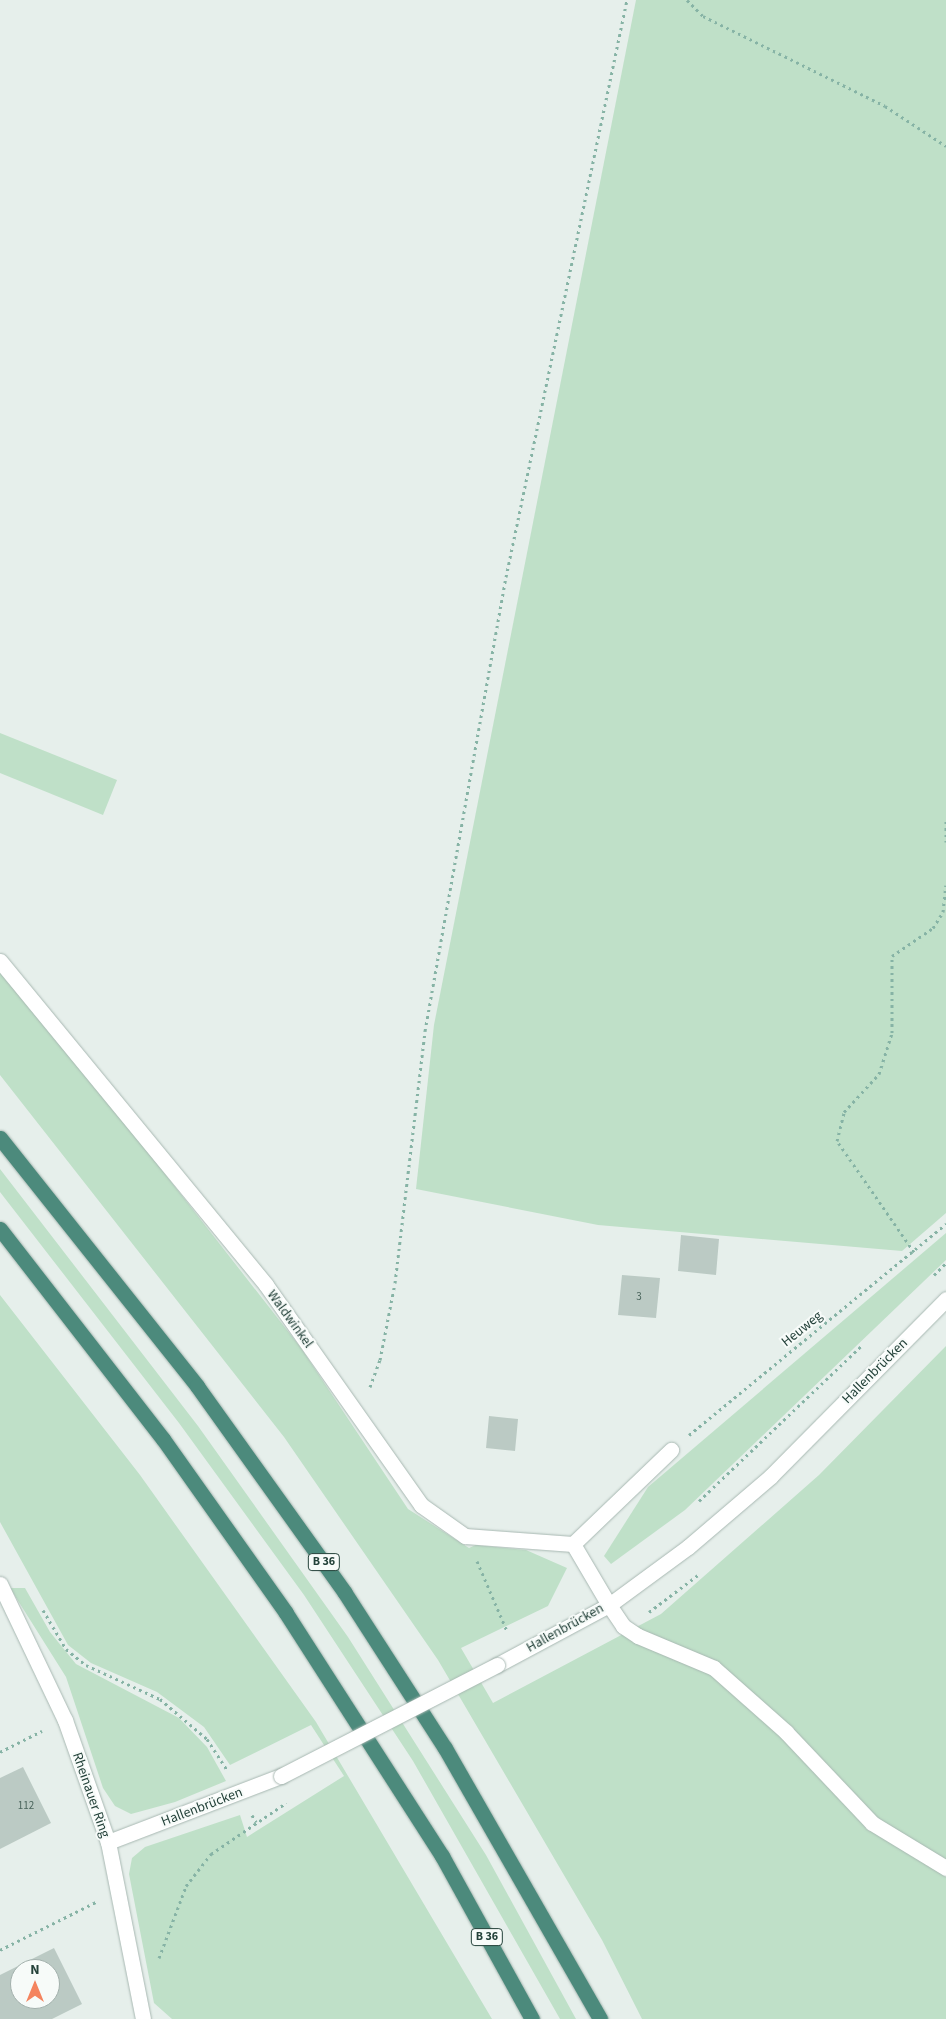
<!DOCTYPE html>
<meta charset="utf-8">
<style>
body{margin:0}
#map{position:relative;width:946px;height:2019px;overflow:hidden;background:#e6efeb;font-family:"Source Sans 3",sans-serif}
div>[style]{position:absolute}
.green>*{inset:0;background:#bfe0c8}
.building>*{inset:0;background:#bbcac4}
.path>*{height:3px;margin-top:-1.5px;transform-origin:0;background:repeating-linear-gradient(90deg,#86b3a5 0 2.5px,transparent 0 6.5px)}
.roads{filter:drop-shadow(0 0 1px #a8b8b2) drop-shadow(0 0 1px #a8b8b2)}
.service>*{height:15px;margin:-7.5px;padding:0 7.5px;transform-origin:7.5px;border-radius:7.5px;background:#fff}
.minor>*{height:15px;margin:-7.5px;padding:0 7.5px;transform-origin:7.5px;border-radius:7.5px;background:#fff}
.trunk>*{height:15px;margin:-7.5px;padding:0 7.5px;transform-origin:7.5px;border-radius:7.5px;background:#4c8a7c}
.bridges{filter:drop-shadow(0 0 1px #a8b8b2) drop-shadow(0 0 1px #a8b8b2)}
.minor-bridge>*{height:15px;margin:-7.5px;padding:0 7.5px;transform-origin:7.5px;border-radius:7.5px;background:#fff}
span{translate:-50% -50%;white-space:nowrap;text-align:center;line-height:1.15;-webkit-text-stroke:4px #f7fbf9;paint-order:stroke}
.number-label{font-size:11px;color:#4a645c}
.number-label span{-webkit-text-stroke-width:0}
.shield-label span{padding:1px 4px;background:#f7fbf9;border:1px solid;border-radius:4px;-webkit-text-stroke-width:0}
.shield-label{font-size:12px;color:#24423a;font-weight:700}
.street-label{font-size:14px;color:#24423a}
.north{position:absolute;left:10px;top:1959px;width:50px;height:50px;box-sizing:border-box;background:#f7fbf9;border:1px solid #a3b1ad;border-radius:50%;rotate:0deg;font-size:14px;font-weight:700;line-height:20px;text-align:center;color:#24423a}
.north::after{content:'';display:block;margin:auto;width:18px;height:22px;background:#f4845f;clip-path:polygon(50% 0,100% 100%,50% 72%,0 100%)}
</style>
<div id="map">
<div class="green">
<i style="clip-path:polygon(636px 0,946px 0,946px 1213px,902px 1251px,598px 1225px,416px 1189px,434px 1025px)"></i>
<i style="clip-path:polygon(0 733px,117px 780px,103px 815px,0 773px)"></i>
<i style="clip-path:polygon(0 973px,90px 1078px,301px 1348px,408px 1509px,469px 1548px,476px 1545px,526px 1550px,567px 1568px,548px 1606px,461px 1648px,493px 1703px,661px 1614px,819px 1475px,946px 1346px,946px 2019px,642px 2019px,602px 1940px,438px 1660px,284px 1437px,0 1075px)"></i>
<i style="clip-path:polygon(0 1169px,198px 1426px,348px 1637px,486px 1855px,576px 2019px,560px 2019px,413px 1761px,304px 1595px,179px 1423px,0 1192px)"></i>
<i style="clip-path:polygon(946px 1233px,946px 1260px,685px 1510px,611px 1564px,604px 1556px,648px 1487px)"></i>
<i style="clip-path:polygon(0 1295px,140px 1475px,316px 1722px,492px 2019px,172px 2019px,154px 2003px,129px 1874px,132px 1858px,145px 1847px,240px 1815px,247px 1837px,344px 1776px,311px 1725px,230px 1765px,204px 1727px,157px 1692px,91px 1663px,68px 1645px,0 1522px)"></i>
<i style="clip-path:polygon(10px 1588px,25px 1588px,50px 1632px,76px 1664px,179px 1718px,207px 1747px,226px 1781px,175px 1802px,131px 1814px,115px 1806px,103px 1788px,66px 1677px)"></i>
</div>
<div class="building">
<i style="clip-path:polygon(681px 1235px,719px 1239px,716px 1275px,678px 1271px)"></i>
<i style="clip-path:polygon(622px 1275px,660px 1278px,656px 1318px,618px 1315px)"></i>
<i style="clip-path:polygon(489px 1416px,518px 1419px,515px 1451px,486px 1448px)"></i>
<i style="clip-path:polygon(23px 1767px,51px 1823px,0 1849px,0 1778px)"></i>
<i style="clip-path:polygon(evenodd,54px 1948px,82px 2004px,52px 2019px,0 2019px,0 1975px,54px 1948px,20px 1969px,50px 1969px,50px 1999px,20px 1999px,20px 1969px)"></i>
</div>
<div class="path">
<i style="left:687px;top:0;width:23px;rotate:45deg"></i>
<i style="left:703px;top:16px;width:203px;rotate:26.3deg"></i>
<i style="left:885px;top:106px;width:73px;rotate:33.3deg"></i>
<i style="left:946px;top:821px;width:21px;rotate:90deg"></i>
<i style="left:914px;top:1252px;width:135px;rotate:-124.7deg"></i>
<i style="left:837px;top:1141px;width:30px;rotate:-76deg"></i>
<i style="left:844px;top:1112px;width:52px;rotate:-47.4deg"></i>
<i style="left:879px;top:1074px;width:43px;rotate:-72.4deg"></i>
<i style="left:892px;top:1033px;width:77px;rotate:-90deg"></i>
<i style="left:892px;top:956px;width:50px;rotate:-34.3deg"></i>
<i style="left:933px;top:928px;width:19px;rotate:-58deg"></i>
<i style="left:943px;top:912px;width:27px;rotate:-84deg"></i>
<i style="left:934px;top:1275px;width:17px;rotate:-45deg"></i>
<i style="left:370px;top:1387px;width:29px;rotate:-70deg"></i>
<i style="left:380px;top:1360px;width:78px;rotate:-79deg"></i>
<i style="left:395px;top:1283px;width:254px;rotate:-83.2deg"></i>
<i style="left:425px;top:1031px;width:461px;rotate:-79.9deg"></i>
<i style="left:506px;top:577px;width:590px;rotate:-78.16deg"></i>
<i style="left:689px;top:1435px;width:333px;rotate:-39.4deg"></i>
<i style="left:699px;top:1501px;width:224px;rotate:-43.7deg"></i>
<i style="left:477px;top:1561px;width:76px;rotate:66.8deg"></i>
<i style="left:43px;top:1610px;width:45px;rotate:59.5deg"></i>
<i style="left:66px;top:1649px;width:26px;rotate:39deg"></i>
<i style="left:86px;top:1665px;width:81px;rotate:24.7deg"></i>
<i style="left:160px;top:1699px;width:62px;rotate:40.4deg"></i>
<i style="left:207px;top:1739px;width:37px;rotate:57deg"></i>
<i style="left:649px;top:1612px;width:61px;rotate:-37.1deg"></i>
<i style="left:0;top:1752px;width:47px;rotate:-26.6deg"></i>
<i style="left:252px;top:1815px;width:8px;rotate:60deg"></i>
<i style="left:0;top:1950px;width:107px;rotate:-26.6deg"></i>
<i style="left:159px;top:1958px;width:77px;rotate:-69.4deg"></i>
<i style="left:186px;top:1886px;width:41px;rotate:-52deg"></i>
<i style="left:211px;top:1854px;width:91px;rotate:-34.2deg"></i>
</div>
<div class="roads">
<div class="service">
<i style="left:0;top:961px;width:419px;rotate:50.6deg"></i>
<i style="left:266px;top:1285px;width:269px;rotate:54.8deg"></i>
<i style="left:421px;top:1505px;width:54px;rotate:35.2deg"></i>
<i style="left:465px;top:1536px;width:108px;rotate:4.2deg"></i>
<i style="left:573px;top:1544px;width:71px;rotate:59.5deg"></i>
<i style="left:573px;top:1544px;width:136px;rotate:-43.8deg"></i>
</div>
<div class="minor">
<i style="left:0;top:1584px;width:151px;rotate:64.5deg"></i>
<i style="left:65px;top:1720px;width:129px;rotate:70.6deg"></i>
<i style="left:108px;top:1842px;width:180px;rotate:78.8deg"></i>
<i style="left:609px;top:1605px;width:25px;rotate:56deg"></i>
<i style="left:623px;top:1626px;width:18px;rotate:34deg"></i>
<i style="left:638px;top:1636px;width:82px;rotate:22.8deg"></i>
<i style="left:714px;top:1668px;width:96px;rotate:41.6deg"></i>
<i style="left:786px;top:1732px;width:125px;rotate:46.6deg"></i>
<i style="left:872px;top:1823px;width:87px;rotate:31.3deg"></i>
<i style="left:497px;top:1665px;width:127px;rotate:-28.2deg"></i>
<i style="left:609px;top:1605px;width:98px;rotate:-36.3deg"></i>
<i style="left:688px;top:1547px;width:109px;rotate:-40.5deg"></i>
<i style="left:771px;top:1476px;width:249px;rotate:-45.3deg"></i>
<i style="left:108px;top:1842px;width:185px;rotate:-20.9deg"></i>
</div>
<div class="trunk">
<i style="left:0;top:1138px;width:317px;rotate:51.5deg"></i>
<i style="left:197px;top:1386px;width:254px;rotate:54.4deg"></i>
<i style="left:345px;top:1593px;width:184px;rotate:57.2deg"></i>
<i style="left:445px;top:1748px;width:312px;rotate:60.2deg"></i>
<i style="left:0;top:1229px;width:266px;rotate:52.2deg"></i>
<i style="left:163px;top:1439px;width:213px;rotate:54.7deg"></i>
<i style="left:286px;top:1613px;width:289px;rotate:57.3deg"></i>
<i style="left:442px;top:1856px;width:186px;rotate:61.1deg"></i>
</div>
</div>
<div class="bridges">
<div class="minor-bridge">
<i style="left:281px;top:1776px;width:243px;rotate:-27.2deg"></i>
</div>
</div>
<div class="number-label">
<span style="left:639px;top:1297px">3</span>
<span style="left:26px;top:1806px">112</span>
</div>
<div class="shield-label">
<span style="left:324px;top:1562px">B 36</span>
<span style="left:487px;top:1937px">B 36</span>
</div>
<div class="street-label">
<span style="left:290px;top:1319px;rotate:54deg">Waldwinkel</span>
<span style="left:802px;top:1329px;rotate:-39deg">Heuweg</span>
<span style="left:875px;top:1371px;rotate:-45deg">Hallenbrücken</span>
<span style="left:565px;top:1628px;rotate:-29deg">Hallenbrücken</span>
<span style="left:91px;top:1795px;rotate:71deg">Rheinauer Ring</span>
<span style="left:202px;top:1807px;rotate:-21deg">Hallenbrücken</span>
</div>
<div class="north">N</div>
</div>
